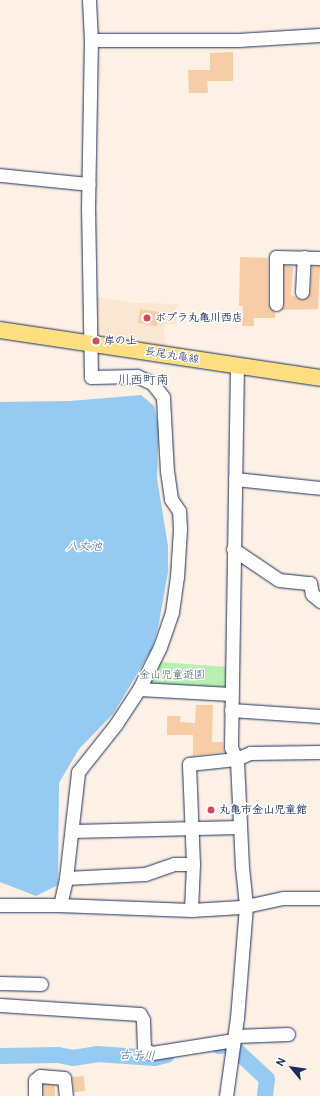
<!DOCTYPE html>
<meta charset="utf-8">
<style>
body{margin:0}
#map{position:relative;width:320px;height:1096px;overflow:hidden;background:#fdf0e4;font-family:Pangolin,"Klee One",sans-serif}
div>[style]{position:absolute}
.built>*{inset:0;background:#fbe6d1}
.green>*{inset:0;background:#b9efb0}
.water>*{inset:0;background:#95cbf3}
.river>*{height:16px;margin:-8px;padding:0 8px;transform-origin:8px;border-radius:8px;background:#95cbf3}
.building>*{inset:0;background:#f7cda6}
.roads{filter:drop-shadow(0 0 1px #1b2f5e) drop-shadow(0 0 1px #1b2f5e)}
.minor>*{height:13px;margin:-6.5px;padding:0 6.5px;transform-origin:6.5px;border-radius:6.5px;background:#fff}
.major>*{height:16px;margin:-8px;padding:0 8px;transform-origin:8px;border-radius:8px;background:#fedf80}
.dots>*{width:11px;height:11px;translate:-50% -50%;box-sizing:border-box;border:2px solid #fff;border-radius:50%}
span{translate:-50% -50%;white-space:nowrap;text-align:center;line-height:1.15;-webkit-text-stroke:3px #fff;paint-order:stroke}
.poi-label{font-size:11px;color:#1b2f5e;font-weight:700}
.left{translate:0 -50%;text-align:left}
.street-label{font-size:11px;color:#1b2f5e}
.park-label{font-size:11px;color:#425f72}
.water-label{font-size:12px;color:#405e8b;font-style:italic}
.quarter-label{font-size:13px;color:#1b2f5e}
.north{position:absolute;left:272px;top:1048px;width:40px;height:40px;-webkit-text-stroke:3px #fff;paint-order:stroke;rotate:299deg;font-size:11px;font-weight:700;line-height:16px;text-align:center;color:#1b2f5e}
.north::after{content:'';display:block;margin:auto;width:14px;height:18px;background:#1b2f5e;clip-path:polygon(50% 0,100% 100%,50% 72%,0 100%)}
</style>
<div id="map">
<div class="built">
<i style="clip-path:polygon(91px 296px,134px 303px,177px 304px,176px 324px,164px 324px,165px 351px,92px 339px)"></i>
</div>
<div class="green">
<i style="clip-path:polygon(160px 662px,227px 667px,225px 687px,222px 690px,149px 685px)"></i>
</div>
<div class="water">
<i style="clip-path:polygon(141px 395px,154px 406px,159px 427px,157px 478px,168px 546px,168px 572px,158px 628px,152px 649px,113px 714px,79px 749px,59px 783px,58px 885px,36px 896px,0 882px,0 402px,70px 401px)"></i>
</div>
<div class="river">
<i style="left:219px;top:1046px;width:6px;rotate:-9deg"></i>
<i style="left:225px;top:1045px;width:12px;rotate:24deg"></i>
<i style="left:236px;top:1050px;width:42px;rotate:43.1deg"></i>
<i style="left:267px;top:1079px;width:17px;rotate:97deg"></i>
<i style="left:0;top:1056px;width:58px;rotate:-1deg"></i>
<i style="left:58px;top:1055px;width:15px;rotate:11deg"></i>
<i style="left:73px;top:1058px;width:24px;rotate:-9deg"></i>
<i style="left:97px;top:1054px;width:58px;rotate:3.9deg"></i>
<i style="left:155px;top:1058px;width:12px;rotate:-14deg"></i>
</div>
<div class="building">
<i style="clip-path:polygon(233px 52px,233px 81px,207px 81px,208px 93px,189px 93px,188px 70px,210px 70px,210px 53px)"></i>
<i style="clip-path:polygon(240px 257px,268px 258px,268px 304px,275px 312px,275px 318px,254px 318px,254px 326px,242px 326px,243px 306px,239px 306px)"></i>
<i style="clip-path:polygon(284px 265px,293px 267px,291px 295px,302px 300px,310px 293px,312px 266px,320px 266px,318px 309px,281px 310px,284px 304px)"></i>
<i style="clip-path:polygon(140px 309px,159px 312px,157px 326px,138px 323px)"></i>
<i style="clip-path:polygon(196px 705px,213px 705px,212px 742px,223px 742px,224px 752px,193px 756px,193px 735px,167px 735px,167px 716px,181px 716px,180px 722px,195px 723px)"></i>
<i style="clip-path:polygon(84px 1076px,85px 1091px,74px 1092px,72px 1077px)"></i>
<i style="clip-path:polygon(43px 1084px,55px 1085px,55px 1096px,43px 1096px)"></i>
</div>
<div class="roads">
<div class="minor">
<i style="left:91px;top:40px;width:147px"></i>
<i style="left:238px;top:40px;width:82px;rotate:-3.5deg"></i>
<i style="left:0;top:175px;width:89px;rotate:5.8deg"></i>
<i style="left:302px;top:292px;width:35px;rotate:-87deg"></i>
<i style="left:276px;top:304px;width:47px;rotate:-90deg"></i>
<i style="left:276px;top:257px;width:44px;rotate:1.3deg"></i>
<i style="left:235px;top:479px;width:85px;rotate:6deg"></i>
<i style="left:233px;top:549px;width:55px;rotate:34deg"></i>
<i style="left:279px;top:580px;width:31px;rotate:6deg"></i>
<i style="left:310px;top:583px;width:11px;rotate:80deg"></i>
<i style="left:312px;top:594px;width:11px;rotate:41deg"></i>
<i style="left:139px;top:689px;width:92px;rotate:3.1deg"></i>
<i style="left:231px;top:710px;width:89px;rotate:3.9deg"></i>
<i style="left:72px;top:831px;width:167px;rotate:-1.4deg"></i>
<i style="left:66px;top:878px;width:79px;rotate:-2.9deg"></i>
<i style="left:145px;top:874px;width:31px;rotate:-19deg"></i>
<i style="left:174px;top:864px;width:19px"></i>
<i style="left:0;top:905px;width:58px"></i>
<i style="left:58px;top:905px;width:133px;rotate:2.2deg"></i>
<i style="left:191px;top:910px;width:50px;rotate:-3.4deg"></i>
<i style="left:241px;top:907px;width:43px;rotate:-12.1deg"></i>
<i style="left:283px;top:898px;width:37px"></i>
<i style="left:60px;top:905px;width:28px;rotate:-77deg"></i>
<i style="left:66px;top:878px;width:107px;rotate:-83.5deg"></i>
<i style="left:78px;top:772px;width:61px;rotate:-51.6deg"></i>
<i style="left:116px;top:724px;width:42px;rotate:-56.7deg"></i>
<i style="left:139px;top:689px;width:47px;rotate:-63.4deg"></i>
<i style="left:160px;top:647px;width:37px;rotate:-71deg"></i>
<i style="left:172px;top:612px;width:35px;rotate:-82deg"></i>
<i style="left:177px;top:577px;width:48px;rotate:-86.4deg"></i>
<i style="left:180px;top:529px;width:18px;rotate:-93deg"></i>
<i style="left:179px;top:511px;width:14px;rotate:-124deg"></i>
<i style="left:171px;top:499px;width:27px;rotate:-98deg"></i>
<i style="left:167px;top:472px;width:75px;rotate:-93.1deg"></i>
<i style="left:163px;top:397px;width:18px;rotate:-128deg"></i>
<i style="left:152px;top:383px;width:17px;rotate:-155deg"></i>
<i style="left:137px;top:376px;width:46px;rotate:178.8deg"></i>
<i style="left:91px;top:377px;width:167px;rotate:-91deg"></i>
<i style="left:88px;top:210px;width:170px;rotate:-89deg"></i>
<i style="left:91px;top:40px;width:40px;rotate:-92.9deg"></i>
<i style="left:191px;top:910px;width:46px;rotate:-87.5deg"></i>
<i style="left:193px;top:864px;width:100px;rotate:-92.3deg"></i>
<i style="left:189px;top:764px;width:47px;rotate:-6.1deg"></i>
<i style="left:236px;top:759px;width:15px;rotate:-23deg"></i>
<i style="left:250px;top:753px;width:70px;rotate:-0.8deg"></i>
<i style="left:0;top:983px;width:41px;rotate:1.4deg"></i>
<i style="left:0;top:1005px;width:140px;rotate:3.7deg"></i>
<i style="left:140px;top:1014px;width:7px;rotate:63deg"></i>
<i style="left:143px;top:1020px;width:29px;rotate:88deg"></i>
<i style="left:144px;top:1049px;width:9px;rotate:27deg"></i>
<i style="left:152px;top:1053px;width:83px;rotate:-9deg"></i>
<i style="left:235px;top:1036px;width:53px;rotate:-2.2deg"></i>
<i style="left:35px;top:1096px;width:16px;rotate:-90deg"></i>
<i style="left:35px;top:1080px;width:6px;rotate:-39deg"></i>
<i style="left:40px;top:1076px;width:24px;rotate:5deg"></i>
<i style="left:64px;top:1078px;width:18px;rotate:84deg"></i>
<i style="left:226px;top:1096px;width:79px;rotate:-82deg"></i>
<i style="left:237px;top:1018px;width:113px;rotate:-85.4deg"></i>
<i style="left:246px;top:905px;width:38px;rotate:-96deg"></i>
<i style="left:242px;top:867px;width:105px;rotate:-92.7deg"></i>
<i style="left:237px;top:762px;width:16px;rotate:-112deg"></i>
<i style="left:231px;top:747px;width:381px;rotate:-89.1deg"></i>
</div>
<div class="major">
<i style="left:0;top:330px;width:324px;rotate:8.5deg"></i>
</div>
</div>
<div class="dots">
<i style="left:147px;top:318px;background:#d1495b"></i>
<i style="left:96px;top:341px;background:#d1495b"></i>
<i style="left:211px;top:810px;background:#d1495b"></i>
</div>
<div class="poi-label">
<span class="left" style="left:155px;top:318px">ポプラ丸亀川西店</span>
<span class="left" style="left:104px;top:341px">岸の上</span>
<span class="left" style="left:219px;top:810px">丸亀市金山児童館</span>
</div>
<div class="street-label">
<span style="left:172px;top:356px;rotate:9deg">長尾丸亀線</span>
</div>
<div class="park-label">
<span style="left:172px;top:675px">金山児童遊園</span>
</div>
<div class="water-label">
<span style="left:84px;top:547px">八丈池</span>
<span style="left:137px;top:1056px;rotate:2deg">古子川</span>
</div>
<div class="quarter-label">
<span style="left:143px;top:380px">川西町南</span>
</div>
<div class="north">N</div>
</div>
